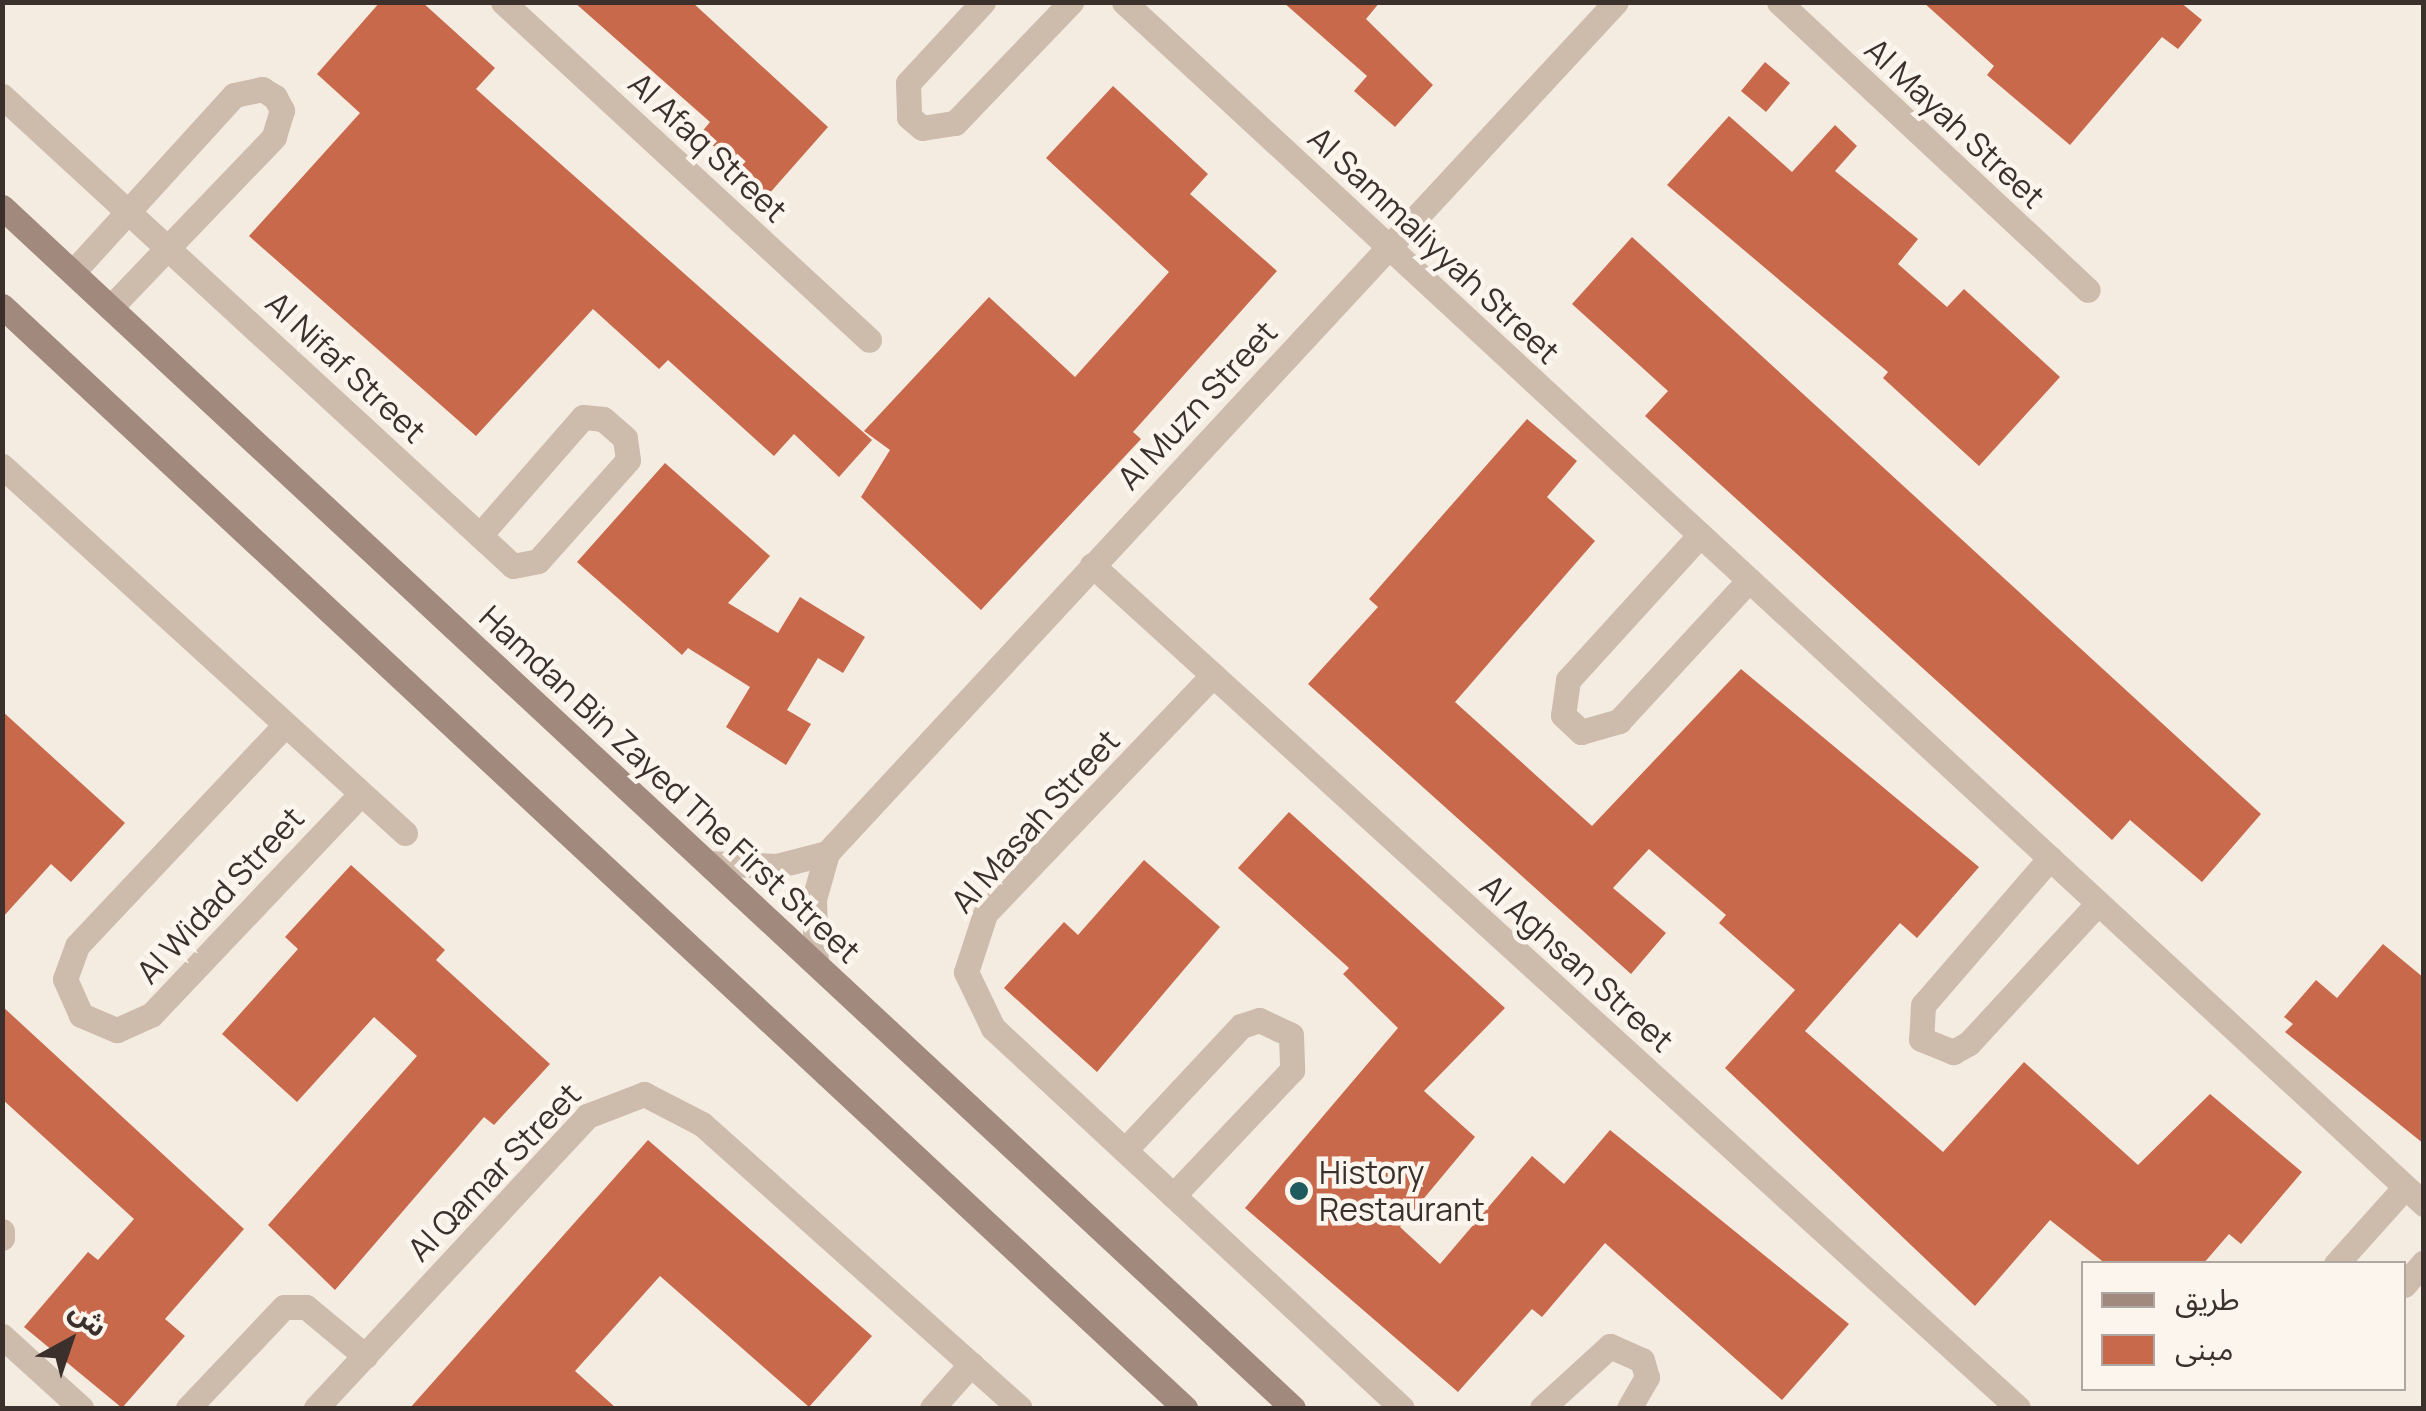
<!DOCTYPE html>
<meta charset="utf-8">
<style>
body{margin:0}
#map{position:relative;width:2426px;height:1411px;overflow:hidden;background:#f4ebe1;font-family:Manrope,"Noto Sans Arabic",sans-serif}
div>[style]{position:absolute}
.building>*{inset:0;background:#c8694b}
.minor>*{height:25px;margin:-12.5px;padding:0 12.5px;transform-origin:12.5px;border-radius:12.5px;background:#cdbbac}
.secondary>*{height:25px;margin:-12.5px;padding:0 12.5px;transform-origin:12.5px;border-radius:12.5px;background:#a18a7d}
.dots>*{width:28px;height:28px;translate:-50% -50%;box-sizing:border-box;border:5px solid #fbf5ee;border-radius:50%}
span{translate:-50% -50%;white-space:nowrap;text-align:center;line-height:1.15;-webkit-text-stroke:9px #fbf5ee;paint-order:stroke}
.street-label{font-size:32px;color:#3b302b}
.poi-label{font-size:32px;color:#3b302b}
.left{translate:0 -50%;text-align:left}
.frame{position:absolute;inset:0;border:5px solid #3b302b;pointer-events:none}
.legend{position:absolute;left:2081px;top:1261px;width:325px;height:130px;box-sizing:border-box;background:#fbf5ee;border:2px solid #aea6a0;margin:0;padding:12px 18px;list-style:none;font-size:30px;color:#3b302b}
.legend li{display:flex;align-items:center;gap:20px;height:50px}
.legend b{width:50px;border:2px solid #aea6a0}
.north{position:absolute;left:20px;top:1291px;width:100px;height:100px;-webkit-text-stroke:8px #fbf5ee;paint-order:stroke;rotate:40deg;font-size:28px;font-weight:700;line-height:40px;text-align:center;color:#3b302b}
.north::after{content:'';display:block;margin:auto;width:35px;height:45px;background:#3b302b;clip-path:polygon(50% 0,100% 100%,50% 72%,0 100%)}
</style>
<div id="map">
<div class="building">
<i style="clip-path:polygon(380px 2px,422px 2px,495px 68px,476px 89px,872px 440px,839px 477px,794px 434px,774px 456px,668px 360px,659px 369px,593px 309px,476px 436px,249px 236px,360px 113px,317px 74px)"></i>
<i style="clip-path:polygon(574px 2px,692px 2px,828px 127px,768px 195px,700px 134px,710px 122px)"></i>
<i style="clip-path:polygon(1283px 2px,1380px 2px,1366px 19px,1433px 85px,1395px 127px,1354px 91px,1367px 76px)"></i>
<i style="clip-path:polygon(1923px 2px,2180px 2px,2202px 20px,2178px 49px,2162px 37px,2070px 145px,1987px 75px,1994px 66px)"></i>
<i style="clip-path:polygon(1765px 62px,1790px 83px,1766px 112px,1741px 91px)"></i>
<i style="clip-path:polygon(1113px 86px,1208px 174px,1190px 194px,1277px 271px,1133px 432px,1141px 439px,981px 610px,861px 497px,890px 450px,864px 431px,989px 297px,1075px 377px,1169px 272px,1046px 158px)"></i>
<i style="clip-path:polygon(1729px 116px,1792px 172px,1835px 125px,1857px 146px,1835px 171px,1918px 239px,1898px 264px,1947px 307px,1964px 289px,2060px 377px,1979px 466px,1883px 378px,1888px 372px,1667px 185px)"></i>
<i style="clip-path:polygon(1632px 237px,2261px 814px,2202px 882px,2130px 820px,2112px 840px,1645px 416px,1668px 391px,1572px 304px)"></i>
<i style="clip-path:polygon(1527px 419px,1577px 461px,1547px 497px,1595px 541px,1455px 702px,1592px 826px,1741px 669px,1979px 867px,1917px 938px,1900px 923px,1805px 1031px,1943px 1152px,2024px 1062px,2138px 1165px,2210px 1094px,2302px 1172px,2241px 1244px,2229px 1234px,2203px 1264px,2106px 1264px,2050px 1220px,1975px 1306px,1725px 1068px,1795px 990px,1719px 923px,1726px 915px,1649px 849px,1613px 888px,1666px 933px,1631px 974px,1308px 684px,1378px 607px,1369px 599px)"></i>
<i style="clip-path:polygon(665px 463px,770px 556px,728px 603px,778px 633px,800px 597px,865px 637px,843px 673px,818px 658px,787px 710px,811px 724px,786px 765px,726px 727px,750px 687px,688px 648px,682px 655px,577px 562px)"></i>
<i style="clip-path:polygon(2px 711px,125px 823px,71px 882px,51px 864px,2px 918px)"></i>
<i style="clip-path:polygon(1289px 812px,1505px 1008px,1424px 1091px,1475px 1137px,1400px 1227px,1440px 1264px,1532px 1156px,1564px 1184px,1610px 1130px,1849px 1324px,1782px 1400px,1605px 1243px,1542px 1317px,1532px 1309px,1458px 1392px,1245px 1208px,1398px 1028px,1343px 974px,1349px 968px,1238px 868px)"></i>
<i style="clip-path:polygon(1144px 860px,1220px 927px,1097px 1072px,1004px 988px,1064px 922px,1078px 935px)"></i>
<i style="clip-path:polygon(351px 865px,445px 950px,436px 960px,550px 1064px,494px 1125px,484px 1117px,335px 1290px,268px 1225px,417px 1056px,374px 1017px,297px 1102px,222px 1034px,298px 949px,285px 937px)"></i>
<i style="clip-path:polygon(2383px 944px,2424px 978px,2424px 1144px,2285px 1032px,2293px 1024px,2284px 1017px,2316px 980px,2337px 998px)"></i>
<i style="clip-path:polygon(2px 1006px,244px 1229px,165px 1319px,185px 1336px,122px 1408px,24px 1327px,88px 1252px,98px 1260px,134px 1219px,2px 1099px)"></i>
<i style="clip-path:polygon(648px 1140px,872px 1336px,809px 1407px,660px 1276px,575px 1371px,616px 1408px,410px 1408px)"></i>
</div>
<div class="minor">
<i style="left:503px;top:2px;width:498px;rotate:42.7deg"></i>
<i style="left:983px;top:2px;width:110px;rotate:132.8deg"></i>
<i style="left:908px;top:83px;width:34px;rotate:88deg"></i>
<i style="left:909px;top:117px;width:17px;rotate:40deg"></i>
<i style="left:922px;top:128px;width:33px;rotate:-9deg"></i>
<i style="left:955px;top:123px;width:168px;rotate:-46.2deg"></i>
<i style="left:1124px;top:2px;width:1771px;rotate:42.76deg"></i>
<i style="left:1779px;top:2px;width:422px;rotate:43deg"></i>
<i style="left:2px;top:96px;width:694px;rotate:42.61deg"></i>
<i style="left:513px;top:566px;width:25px;rotate:-11deg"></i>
<i style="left:538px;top:561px;width:135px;rotate:-48.3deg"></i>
<i style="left:628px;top:460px;width:22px;rotate:-98deg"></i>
<i style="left:625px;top:438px;width:29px;rotate:-139deg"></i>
<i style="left:603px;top:419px;width:20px;rotate:-174deg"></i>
<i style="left:583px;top:417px;width:157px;rotate:131.1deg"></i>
<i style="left:73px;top:272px;width:239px;rotate:-47.7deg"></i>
<i style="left:234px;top:95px;width:29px;rotate:-12deg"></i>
<i style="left:262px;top:89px;width:15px;rotate:32deg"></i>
<i style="left:275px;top:97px;width:15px;rotate:62deg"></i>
<i style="left:282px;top:110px;width:28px;rotate:107deg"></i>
<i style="left:274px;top:137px;width:236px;rotate:133.8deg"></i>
<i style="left:2px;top:466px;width:545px;rotate:42.32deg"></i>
<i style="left:1700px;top:535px;width:196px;rotate:132.3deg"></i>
<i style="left:1568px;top:680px;width:35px;rotate:98deg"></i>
<i style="left:1563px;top:715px;width:25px;rotate:43deg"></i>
<i style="left:1581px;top:732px;width:40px;rotate:-16deg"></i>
<i style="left:1619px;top:721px;width:192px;rotate:-47.3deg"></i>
<i style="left:1092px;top:565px;width:1252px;rotate:42.31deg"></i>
<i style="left:1213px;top:675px;width:330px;rotate:133.7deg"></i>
<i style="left:985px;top:914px;width:61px;rotate:108.1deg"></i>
<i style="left:966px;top:972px;width:62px;rotate:64.3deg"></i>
<i style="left:993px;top:1028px;width:558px;rotate:42.9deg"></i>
<i style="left:285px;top:725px;width:303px;rotate:133.3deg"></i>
<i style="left:77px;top:946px;width:35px;rotate:110deg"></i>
<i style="left:65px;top:979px;width:39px;rotate:66deg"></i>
<i style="left:81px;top:1015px;width:39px;rotate:23deg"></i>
<i style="left:117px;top:1030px;width:37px;rotate:-24deg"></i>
<i style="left:151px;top:1015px;width:305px;rotate:-46.5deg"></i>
<i style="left:2050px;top:858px;width:194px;rotate:130.8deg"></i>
<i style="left:1923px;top:1005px;width:34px;rotate:93deg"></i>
<i style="left:1921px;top:1039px;width:35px;rotate:22deg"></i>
<i style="left:1953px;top:1052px;width:18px;rotate:-29deg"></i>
<i style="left:1969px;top:1043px;width:190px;rotate:-47.3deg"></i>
<i style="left:708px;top:863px;width:68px;rotate:2.5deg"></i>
<i style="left:776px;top:866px;width:53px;rotate:-14.3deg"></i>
<i style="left:816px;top:963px;width:64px;rotate:-91.8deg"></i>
<i style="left:814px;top:899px;width:48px;rotate:-74.2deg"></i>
<i style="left:827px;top:853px;width:1160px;rotate:-47.17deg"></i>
<i style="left:1125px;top:1150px;width:170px;rotate:-46.9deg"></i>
<i style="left:1241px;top:1026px;width:19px;rotate:-18deg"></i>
<i style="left:1259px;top:1020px;width:35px;rotate:25deg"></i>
<i style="left:1291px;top:1035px;width:35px;rotate:88deg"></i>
<i style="left:1292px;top:1070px;width:173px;rotate:133.4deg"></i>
<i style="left:2px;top:1231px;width:7px;rotate:90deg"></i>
<i style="left:2336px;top:1264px;width:103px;rotate:-48.1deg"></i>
<i style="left:2404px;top:1285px;width:30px;rotate:-49deg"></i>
<i style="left:2px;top:1336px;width:107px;rotate:42.3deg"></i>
<i style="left:188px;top:1408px;width:139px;rotate:-46.5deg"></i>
<i style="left:284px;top:1307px;width:22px"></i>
<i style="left:306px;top:1307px;width:77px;rotate:39.7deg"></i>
<i style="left:316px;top:1408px;width:398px;rotate:-47.1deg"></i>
<i style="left:587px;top:1116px;width:61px;rotate:-21.1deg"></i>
<i style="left:644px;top:1094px;width:65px;rotate:27.3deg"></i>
<i style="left:702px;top:1124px;width:426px;rotate:41.8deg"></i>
<i style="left:932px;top:1408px;width:59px;rotate:-48.4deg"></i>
<i style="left:1542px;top:1408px;width:92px;rotate:-42.4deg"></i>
<i style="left:1610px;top:1346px;width:35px;rotate:24deg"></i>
<i style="left:1642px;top:1360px;width:18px;rotate:74deg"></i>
<i style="left:1647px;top:1377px;width:36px;rotate:120deg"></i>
</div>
<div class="secondary">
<i style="left:2px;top:207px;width:1763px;rotate:42.93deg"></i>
<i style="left:2px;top:306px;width:1617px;rotate:42.97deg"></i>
</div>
<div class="dots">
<i style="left:1299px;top:1191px;background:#1f5a5e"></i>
</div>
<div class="street-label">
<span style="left:1955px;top:123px;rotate:43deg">Al Mayah Street</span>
<span style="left:708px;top:147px;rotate:43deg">Al Afaq Street</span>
<span style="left:1434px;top:245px;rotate:43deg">Al Sammaliyyah Street</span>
<span style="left:346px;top:367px;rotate:43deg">Al Nifaf Street</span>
<span style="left:1197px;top:405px;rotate:-47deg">Al Muzn Street</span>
<span style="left:670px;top:784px;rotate:43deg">Hamdan Bin Zayed The First Street</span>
<span style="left:1035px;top:821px;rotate:-48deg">Al Masah Street</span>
<span style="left:220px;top:895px;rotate:-47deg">Al Widad Street</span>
<span style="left:1577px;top:963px;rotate:42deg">Al Aghsan Street</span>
<span style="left:494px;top:1172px;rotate:-46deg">Al Qamar Street</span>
</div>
<div class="poi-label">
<span class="left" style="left:1319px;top:1191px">History<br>Restaurant</span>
</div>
<div class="frame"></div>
<ul class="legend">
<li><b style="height:12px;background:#a18a7d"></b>طريق</li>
<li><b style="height:28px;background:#c8694b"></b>مبنى</li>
</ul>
<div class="north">ش</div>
</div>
